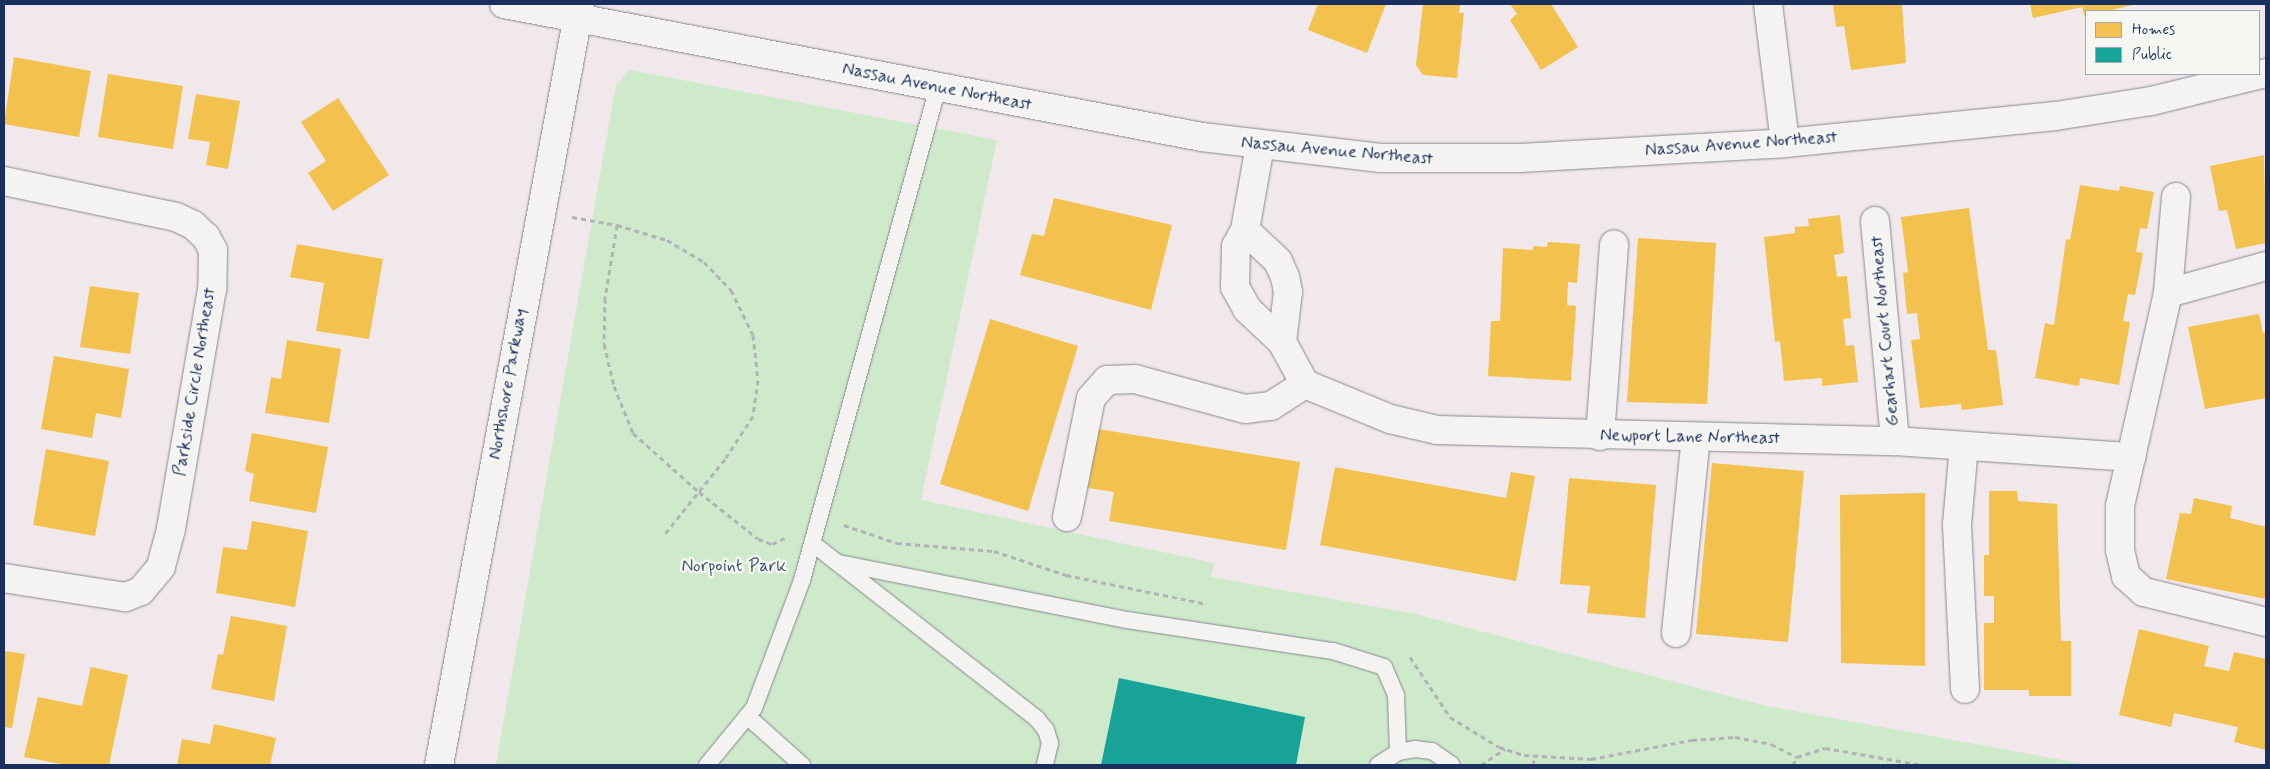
<!DOCTYPE html>
<style>
body{margin:0}
#map{position:relative;width:2270px;height:769px;overflow:hidden;background:#f0e8eb;font-family:Mynerve,sans-serif}
div>[style]{position:absolute}
.green>*{inset:0;background:#cfeacb}
.homes>*{inset:0;background:#f2c14e}
.public>*{inset:0;background:#17a398}
.path>*{height:3px;margin-top:-1.5px;transform-origin:0;background:repeating-linear-gradient(90deg,#b1b2b8 0 5px,transparent 0 9px)}
.roads{filter:drop-shadow(0 0 1px #878791) drop-shadow(0 0 1px #878791)}
.service>*{height:16px;margin:-8px;padding:0 8px;transform-origin:8px;border-radius:8px;background:#f4f3f2}
.minor>*{height:28px;margin:-14px;padding:0 14px;transform-origin:14px;border-radius:14px;background:#f4f3f2}
.tertiary>*{height:28px;margin:-14px;padding:0 14px;transform-origin:14px;border-radius:14px;background:#f4f3f2}
span{translate:-50% -50%;white-space:nowrap;text-align:center;line-height:1.15;-webkit-text-stroke:5px #f6f6f2;paint-order:stroke}
.street-label{font-size:18px;color:#1b2f5e}
.park-label{font-size:18px;color:#3a556e}
.frame{position:absolute;inset:0;border:5px solid #1b2f5e;pointer-events:none}
.legend{position:absolute;left:2085px;top:10px;width:175px;height:65px;box-sizing:border-box;background:#f6f6f2;border:1px solid #9ea6b7;margin:0;padding:6px 9px;list-style:none;font-size:15px;color:#1b2f5e}
.legend li{display:flex;align-items:center;gap:10px;height:25px}
.legend b{width:25px;border:1px solid #9ea6b7}
</style>
<div id="map">
<div class="green">
<i style="clip-path:polygon(630px 70px,997px 140px,921px 500px,1214px 563px,1211px 577px,1415px 614px,1767px 706px,2090px 765px,496px 765px,616px 85px)"></i>
</div>
<div class="homes">
<i style="clip-path:polygon(1318px 4px,1386px 4px,1367px 53px,1308px 30px)"></i>
<i style="clip-path:polygon(1423px 4px,1460px 4px,1459px 13px,1464px 13px,1457px 78px,1423px 75px,1416px 65px)"></i>
<i style="clip-path:polygon(1510px 4px,1551px 4px,1578px 47px,1541px 70px,1510px 20px,1517px 14px)"></i>
<i style="clip-path:polygon(1833px 4px,1902px 4px,1906px 63px,1851px 70px,1844px 26px,1836px 27px)"></i>
<i style="clip-path:polygon(2030px 4px,2136px 4px,2108px 11px,2086px 11px,2086px 20px,2082px 7px,2033px 18px)"></i>
<i style="clip-path:polygon(14px 57px,91px 71px,79px 137px,4px 124px)"></i>
<i style="clip-path:polygon(108px 74px,183px 86px,173px 149px,98px 137px)"></i>
<i style="clip-path:polygon(196px 94px,240px 101px,228px 169px,206px 165px,210px 142px,188px 139px)"></i>
<i style="clip-path:polygon(338px 98px,389px 175px,333px 211px,308px 173px,326px 161px,301px 122px)"></i>
<i style="clip-path:polygon(2264px 155px,2266px 243px,2236px 249px,2227px 210px,2219px 211px,2210px 166px)"></i>
<i style="clip-path:polygon(2080px 185px,2119px 191px,2120px 186px,2154px 192px,2147px 229px,2140px 228px,2136px 252px,2143px 253px,2135px 295px,2128px 294px,2123px 321px,2130px 322px,2119px 385px,2080px 378px,2079px 386px,2035px 378px,2045px 323px,2054px 325px,2066px 239px,2070px 240px)"></i>
<i style="clip-path:polygon(1054px 198px,1172px 225px,1151px 310px,1020px 275px,1032px 234px,1044px 236px)"></i>
<i style="clip-path:polygon(1969px 208px,1988px 350px,1996px 350px,2003px 405px,1962px 410px,1961px 404px,1920px 408px,1911px 340px,1920px 339px,1917px 313px,1907px 314px,1903px 273px,1908px 272px,1901px 217px)"></i>
<i style="clip-path:polygon(1840px 215px,1844px 253px,1834px 255px,1837px 277px,1847px 276px,1851px 318px,1843px 319px,1846px 346px,1854px 345px,1858px 382px,1822px 386px,1822px 378px,1784px 381px,1780px 341px,1775px 342px,1764px 237px,1795px 233px,1795px 227px,1809px 226px,1808px 219px)"></i>
<i style="clip-path:polygon(1638px 238px,1716px 243px,1707px 404px,1627px 402px)"></i>
<i style="clip-path:polygon(1548px 242px,1580px 244px,1577px 283px,1568px 282px,1567px 305px,1576px 306px,1571px 381px,1488px 376px,1491px 321px,1500px 321px,1503px 248px,1533px 250px,1533px 246px,1547px 247px)"></i>
<i style="clip-path:polygon(297px 244px,383px 259px,369px 339px,316px 331px,324px 283px,290px 277px)"></i>
<i style="clip-path:polygon(90px 286px,139px 293px,130px 354px,80px 347px)"></i>
<i style="clip-path:polygon(2259px 314px,2263px 333px,2266px 333px,2266px 398px,2205px 409px,2188px 327px)"></i>
<i style="clip-path:polygon(990px 319px,1078px 346px,1028px 511px,940px 484px)"></i>
<i style="clip-path:polygon(287px 340px,341px 349px,329px 423px,265px 413px,271px 377px,281px 379px)"></i>
<i style="clip-path:polygon(54px 356px,129px 369px,121px 418px,96px 413px,92px 438px,41px 429px)"></i>
<i style="clip-path:polygon(1098px 429px,1300px 462px,1286px 550px,1109px 521px,1114px 492px,1088px 488px)"></i>
<i style="clip-path:polygon(252px 433px,328px 447px,316px 513px,249px 501px,254px 474px,245px 471px)"></i>
<i style="clip-path:polygon(46px 449px,109px 461px,95px 536px,33px 525px)"></i>
<i style="clip-path:polygon(1712px 463px,1804px 471px,1788px 642px,1696px 634px)"></i>
<i style="clip-path:polygon(1335px 467px,1506px 498px,1511px 472px,1535px 476px,1516px 581px,1320px 545px)"></i>
<i style="clip-path:polygon(1569px 478px,1656px 485px,1645px 618px,1587px 613px,1590px 586px,1560px 584px)"></i>
<i style="clip-path:polygon(1989px 491px,2017px 491px,2018px 501px,2057px 504px,2061px 641px,2071px 641px,2071px 696px,2029px 696px,2029px 690px,1984px 690px,1984px 623px,1994px 623px,1994px 596px,1984px 596px,1984px 555px,1989px 555px)"></i>
<i style="clip-path:polygon(1925px 493px,1925px 666px,1841px 663px,1840px 495px)"></i>
<i style="clip-path:polygon(2194px 498px,2232px 506px,2230px 518px,2266px 527px,2266px 599px,2166px 579px,2180px 513px,2191px 514px)"></i>
<i style="clip-path:polygon(252px 521px,308px 531px,295px 607px,216px 593px,223px 547px,247px 550px)"></i>
<i style="clip-path:polygon(231px 616px,287px 626px,274px 701px,211px 689px,218px 654px,223px 655px)"></i>
<i style="clip-path:polygon(2139px 629px,2209px 646px,2204px 666px,2229px 671px,2234px 652px,2266px 659px,2266px 750px,2234px 742px,2238px 727px,2174px 713px,2171px 727px,2119px 715px)"></i>
<i style="clip-path:polygon(4px 651px,25px 654px,12px 728px,4px 727px)"></i>
<i style="clip-path:polygon(91px 667px,128px 675px,109px 765px,66px 765px,24px 757px,38px 697px,82px 706px)"></i>
<i style="clip-path:polygon(214px 724px,276px 738px,270px 765px,177px 765px,182px 739px,210px 744px)"></i>
</div>
<div class="public">
<i style="clip-path:polygon(1119px 678px,1305px 717px,1296px 765px,1101px 765px)"></i>
</div>
<div class="path">
<i style="left:572px;top:217px;width:46px;rotate:10.1deg"></i>
<i style="left:617px;top:225px;width:52px;rotate:16.7deg"></i>
<i style="left:667px;top:240px;width:43px;rotate:30.7deg"></i>
<i style="left:704px;top:262px;width:39px;rotate:46deg"></i>
<i style="left:731px;top:290px;width:50px;rotate:63.9deg"></i>
<i style="left:753px;top:335px;width:45px;rotate:83.7deg"></i>
<i style="left:758px;top:380px;width:36px;rotate:98deg"></i>
<i style="left:753px;top:416px;width:51px;rotate:123.1deg"></i>
<i style="left:725px;top:459px;width:96px;rotate:128.7deg"></i>
<i style="left:617px;top:225px;width:74px;rotate:99.3deg"></i>
<i style="left:605px;top:298px;width:46px;rotate:91.2deg"></i>
<i style="left:604px;top:344px;width:43px;rotate:76.6deg"></i>
<i style="left:614px;top:386px;width:51px;rotate:68deg"></i>
<i style="left:633px;top:433px;width:89px;rotate:41.8deg"></i>
<i style="left:699px;top:492px;width:75px;rotate:38.5deg"></i>
<i style="left:758px;top:539px;width:15px;rotate:20deg"></i>
<i style="left:772px;top:544px;width:14px;rotate:-25deg"></i>
<i style="left:844px;top:525px;width:56px;rotate:18.8deg"></i>
<i style="left:897px;top:543px;width:97px;rotate:4.7deg"></i>
<i style="left:994px;top:551px;width:76px;rotate:18.4deg"></i>
<i style="left:1066px;top:575px;width:140px;rotate:11.6deg"></i>
<i style="left:1410px;top:657px;width:72px;rotate:56.3deg"></i>
<i style="left:1450px;top:717px;width:57px;rotate:31.5deg"></i>
<i style="left:1499px;top:747px;width:26px;rotate:18deg"></i>
<i style="left:1524px;top:755px;width:67px;rotate:3.4deg"></i>
<i style="left:1591px;top:759px;width:103px;rotate:-10.7deg"></i>
<i style="left:1692px;top:740px;width:43px;rotate:-4deg"></i>
<i style="left:1735px;top:737px;width:37px;rotate:11deg"></i>
<i style="left:1771px;top:744px;width:29px;rotate:27deg"></i>
<i style="left:1481px;top:765px;width:29px;rotate:-34deg"></i>
<i style="left:1533px;top:765px;width:8px;rotate:-76deg"></i>
<i style="left:1793px;top:765px;width:9px;rotate:-63deg"></i>
<i style="left:1797px;top:757px;width:29px;rotate:-18deg"></i>
<i style="left:1825px;top:748px;width:97px;rotate:10deg"></i>
</div>
<div class="roads">
<div class="service">
<i style="left:812px;top:543px;width:286px;rotate:38deg"></i>
<i style="left:1037px;top:719px;width:14px;rotate:51deg"></i>
<i style="left:1046px;top:730px;width:14px;rotate:73deg"></i>
<i style="left:1050px;top:743px;width:23px;rotate:103deg"></i>
<i style="left:839px;top:563px;width:294px;rotate:11.2deg"></i>
<i style="left:1127px;top:620px;width:208px;rotate:8.6deg"></i>
<i style="left:1333px;top:651px;width:53px;rotate:17.4deg"></i>
<i style="left:1384px;top:667px;width:30px;rotate:67deg"></i>
<i style="left:1396px;top:695px;width:57px;rotate:88deg"></i>
<i style="left:747px;top:716px;width:74px;rotate:41.7deg"></i>
<i style="left:707px;top:765px;width:74px;rotate:-50.5deg"></i>
<i style="left:754px;top:708px;width:137px;rotate:-69.4deg"></i>
<i style="left:802px;top:580px;width:511px;rotate:-74.58deg"></i>
<i style="left:1378px;top:765px;width:24px;rotate:-33deg"></i>
<i style="left:1398px;top:752px;width:17px;rotate:-10deg"></i>
<i style="left:1415px;top:749px;width:17px;rotate:7deg"></i>
<i style="left:1432px;top:751px;width:24px;rotate:35deg"></i>
</div>
<div class="minor">
<i style="left:504px;top:4px;width:711px;rotate:10.79deg"></i>
<i style="left:1202px;top:137px;width:180px;rotate:6.7deg"></i>
<i style="left:1381px;top:158px;width:139px"></i>
<i style="left:1520px;top:158px;width:265px;rotate:-3.2deg"></i>
<i style="left:1785px;top:143px;width:272px;rotate:-5.7deg"></i>
<i style="left:2056px;top:116px;width:96px;rotate:-9deg"></i>
<i style="left:2151px;top:101px;width:118px;rotate:-13.7deg"></i>
<i style="left:1768px;top:4px;width:140px;rotate:83deg"></i>
<i style="left:4px;top:181px;width:176px;rotate:11.8deg"></i>
<i style="left:176px;top:217px;width:19px;rotate:25deg"></i>
<i style="left:193px;top:225px;width:18px;rotate:43deg"></i>
<i style="left:206px;top:237px;width:15px;rotate:62deg"></i>
<i style="left:213px;top:250px;width:39px;rotate:91deg"></i>
<i style="left:212px;top:289px;width:243px;rotate:99.7deg"></i>
<i style="left:171px;top:529px;width:39px;rotate:105deg"></i>
<i style="left:161px;top:567px;width:31px;rotate:130deg"></i>
<i style="left:141px;top:591px;width:17px;rotate:159deg"></i>
<i style="left:125px;top:597px;width:122px;rotate:-171.1deg"></i>
<i style="left:2176px;top:197px;width:96px;rotate:94.8deg"></i>
<i style="left:2168px;top:293px;width:218px;rotate:102.7deg"></i>
<i style="left:2120px;top:506px;width:44px;rotate:90deg"></i>
<i style="left:2120px;top:550px;width:27px;rotate:77deg"></i>
<i style="left:2126px;top:576px;width:24px;rotate:42deg"></i>
<i style="left:2144px;top:592px;width:126px;rotate:13.8deg"></i>
<i style="left:1875px;top:221px;width:221px;rotate:84.8deg"></i>
<i style="left:1245px;top:230px;width:85px;rotate:-79.9deg"></i>
<i style="left:2168px;top:293px;width:102px;rotate:-15.4deg"></i>
<i style="left:1282px;top:342px;width:50px;rotate:-83.2deg"></i>
<i style="left:1288px;top:292px;width:15px;rotate:-101deg"></i>
<i style="left:1285px;top:277px;width:17px;rotate:-114deg"></i>
<i style="left:1278px;top:261px;width:45px;rotate:-136.8deg"></i>
<i style="left:1245px;top:230px;width:18px;rotate:119deg"></i>
<i style="left:1236px;top:246px;width:41px;rotate:91.4deg"></i>
<i style="left:1235px;top:287px;width:25px;rotate:61deg"></i>
<i style="left:1247px;top:309px;width:48px;rotate:43.3deg"></i>
<i style="left:1282px;top:342px;width:48px;rotate:61.3deg"></i>
<i style="left:1305px;top:384px;width:92px;rotate:22.4deg"></i>
<i style="left:1390px;top:419px;width:48px;rotate:13.2deg"></i>
<i style="left:1437px;top:430px;width:458px;rotate:1.4deg"></i>
<i style="left:1895px;top:441px;width:237px;rotate:3.9deg"></i>
<i style="left:1600px;top:436px;width:192px;rotate:-85.8deg"></i>
<i style="left:1964px;top:446px;width:79px;rotate:95.1deg"></i>
<i style="left:1957px;top:525px;width:164px;rotate:87.2deg"></i>
<i style="left:1067px;top:517px;width:121px;rotate:-78.6deg"></i>
<i style="left:1091px;top:398px;width:24px;rotate:-48deg"></i>
<i style="left:1107px;top:380px;width:28px;rotate:-2deg"></i>
<i style="left:1135px;top:379px;width:114px;rotate:15.3deg"></i>
<i style="left:1245px;top:409px;width:26px;rotate:-7deg"></i>
<i style="left:1271px;top:406px;width:40px;rotate:-32.9deg"></i>
<i style="left:1676px;top:633px;width:197px;rotate:-84.2deg"></i>
</div>
<div class="tertiary">
<i style="left:439px;top:765px;width:774px;rotate:-79.5deg"></i>
</div>
</div>
<div class="street-label">
<span style="left:937px;top:87px;rotate:11deg">Nassau Avenue Northeast</span>
<span style="left:1741px;top:144px;rotate:-4deg">Nassau Avenue Northeast</span>
<span style="left:1337px;top:151px;rotate:5deg">Nassau Avenue Northeast</span>
<span style="left:1885px;top:331px;rotate:-95deg">Gearhart Court Northeast</span>
<span style="left:195px;top:382px;rotate:-81deg">Parkside Circle Northeast</span>
<span style="left:508px;top:384px;rotate:-80deg">Northshore Parkway</span>
<span style="left:1690px;top:437px;rotate:1deg">Newport Lane Northeast</span>
</div>
<div class="park-label">
<span style="left:734px;top:566px">Norpoint Park</span>
</div>
<div class="frame"></div>
<ul class="legend">
<li><b style="height:14px;background:#f2c14e"></b>Homes</li>
<li><b style="height:14px;background:#17a398"></b>Public</li>
</ul>
</div>
